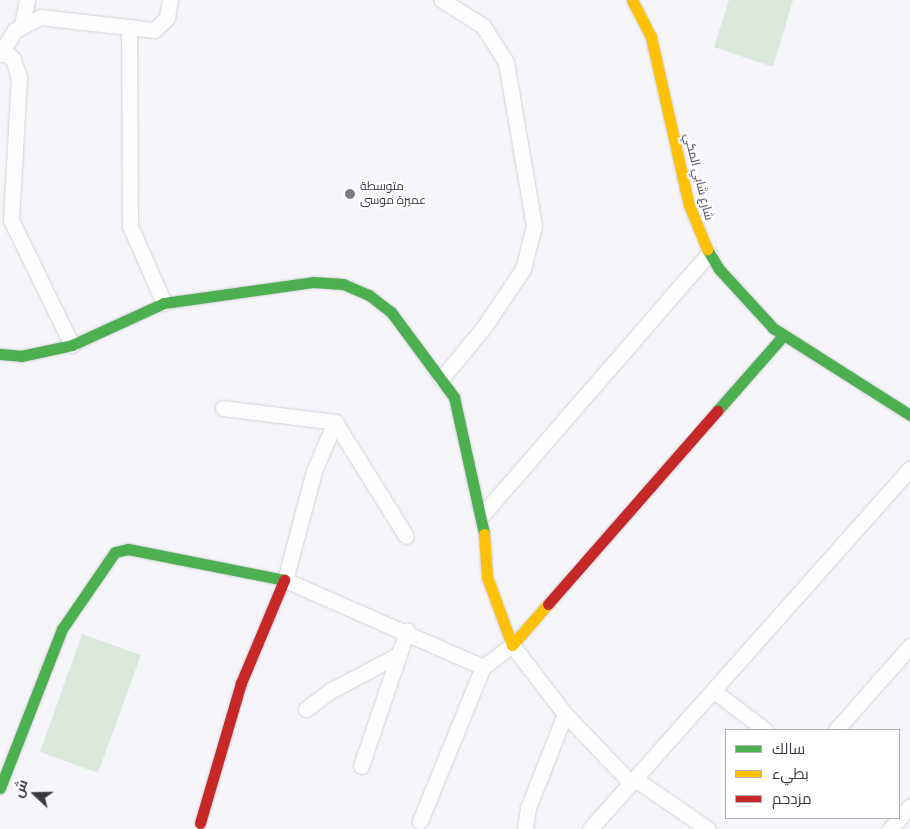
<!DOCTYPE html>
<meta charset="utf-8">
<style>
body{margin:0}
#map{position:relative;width:910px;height:829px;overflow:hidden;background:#f5f5fa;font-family:"Fira Sans Condensed",Cairo,sans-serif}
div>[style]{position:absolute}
.green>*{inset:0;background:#dbe9dd}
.roads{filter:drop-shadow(0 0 1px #d2d1d8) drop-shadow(0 0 1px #d2d1d8)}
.street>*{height:15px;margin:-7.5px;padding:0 7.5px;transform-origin:7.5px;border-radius:7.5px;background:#fefefe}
.fast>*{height:11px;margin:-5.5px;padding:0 5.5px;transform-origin:5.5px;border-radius:5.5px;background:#4caf50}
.slow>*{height:11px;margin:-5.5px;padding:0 5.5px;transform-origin:5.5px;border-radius:5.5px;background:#ffc107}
.jam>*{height:11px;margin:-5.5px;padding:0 5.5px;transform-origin:5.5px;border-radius:5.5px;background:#c62828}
.dots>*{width:14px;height:14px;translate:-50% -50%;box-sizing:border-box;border:2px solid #fff;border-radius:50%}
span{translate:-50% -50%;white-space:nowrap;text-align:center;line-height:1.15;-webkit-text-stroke:4px #fff;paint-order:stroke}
.street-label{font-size:12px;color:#3a3842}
.poi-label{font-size:12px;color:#3a3842}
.left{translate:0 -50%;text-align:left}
.legend{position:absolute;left:725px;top:729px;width:175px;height:90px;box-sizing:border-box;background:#fff;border:1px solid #b0afb3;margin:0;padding:6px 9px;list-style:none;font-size:15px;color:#3a3842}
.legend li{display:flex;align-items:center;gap:10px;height:25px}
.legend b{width:25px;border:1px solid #b0afb3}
.north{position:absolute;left:10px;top:769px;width:50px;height:50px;-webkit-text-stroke:4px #fff;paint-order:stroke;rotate:291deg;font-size:14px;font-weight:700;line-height:20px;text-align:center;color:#3a3842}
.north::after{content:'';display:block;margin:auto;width:18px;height:22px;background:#3a3842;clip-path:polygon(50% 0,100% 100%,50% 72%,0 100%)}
</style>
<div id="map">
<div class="green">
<i style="clip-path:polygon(729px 0,793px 0,773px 67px,714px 47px)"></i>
<i style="clip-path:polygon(82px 634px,141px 655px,98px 773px,40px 752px)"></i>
</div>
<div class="roads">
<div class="street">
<i style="left:22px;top:24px;width:25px;rotate:-78deg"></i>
<i style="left:129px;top:29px;width:197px;rotate:89.7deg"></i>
<i style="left:130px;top:226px;width:84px;rotate:66.2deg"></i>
<i style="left:3px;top:51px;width:13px;rotate:39deg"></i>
<i style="left:13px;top:59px;width:19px;rotate:72deg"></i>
<i style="left:19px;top:77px;width:143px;rotate:93.2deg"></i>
<i style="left:11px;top:220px;width:139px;rotate:64deg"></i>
<i style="left:0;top:54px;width:28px;rotate:-58deg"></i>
<i style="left:15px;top:30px;width:28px;rotate:-27deg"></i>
<i style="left:40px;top:17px;width:115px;rotate:6.5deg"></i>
<i style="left:154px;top:30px;width:18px;rotate:-43deg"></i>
<i style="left:167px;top:18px;width:18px;rotate:-81deg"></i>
<i style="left:441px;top:379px;width:67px;rotate:-50.4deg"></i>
<i style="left:484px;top:327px;width:70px;rotate:-56.1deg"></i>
<i style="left:523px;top:269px;width:44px;rotate:-75.7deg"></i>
<i style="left:534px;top:226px;width:166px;rotate:-99.7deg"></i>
<i style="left:506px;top:62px;width:43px;rotate:-122.6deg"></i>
<i style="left:483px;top:26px;width:49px;rotate:-147.6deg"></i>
<i style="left:223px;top:408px;width:113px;rotate:7.1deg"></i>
<i style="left:335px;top:422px;width:134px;rotate:58.1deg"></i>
<i style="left:335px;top:422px;width:53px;rotate:113.2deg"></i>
<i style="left:314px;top:471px;width:113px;rotate:104.9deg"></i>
<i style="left:285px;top:580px;width:216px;rotate:23.7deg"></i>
<i style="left:483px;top:667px;width:36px;rotate:-37deg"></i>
<i style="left:512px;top:645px;width:87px;rotate:52.5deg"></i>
<i style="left:565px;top:714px;width:95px;rotate:46.3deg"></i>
<i style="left:483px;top:514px;width:345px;rotate:-49.1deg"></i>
<i style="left:714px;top:691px;width:64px;rotate:37.4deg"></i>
<i style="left:306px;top:709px;width:30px;rotate:-37deg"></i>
<i style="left:330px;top:691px;width:77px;rotate:-27.9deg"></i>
<i style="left:836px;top:730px;width:112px;rotate:-48.6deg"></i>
<i style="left:361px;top:766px;width:143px;rotate:-71.2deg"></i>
<i style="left:635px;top:779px;width:88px;rotate:34.4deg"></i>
<i style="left:420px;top:821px;width:166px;rotate:-67.8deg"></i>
<i style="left:525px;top:829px;width:21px;rotate:-82deg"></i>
<i style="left:528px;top:808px;width:101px;rotate:-68.5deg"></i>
<i style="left:590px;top:829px;width:482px;rotate:-48.4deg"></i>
<i style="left:890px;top:829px;width:30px;rotate:-49deg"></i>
</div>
<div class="fast">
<i style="left:707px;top:249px;width:23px;rotate:59deg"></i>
<i style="left:719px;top:269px;width:80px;rotate:47.5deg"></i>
<i style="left:773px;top:328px;width:162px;rotate:32.4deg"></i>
<i style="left:0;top:354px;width:21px;rotate:5deg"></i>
<i style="left:21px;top:356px;width:52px;rotate:-12.2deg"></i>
<i style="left:72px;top:345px;width:101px;rotate:-24.5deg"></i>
<i style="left:164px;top:303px;width:150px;rotate:-8deg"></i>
<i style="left:313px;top:282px;width:30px;rotate:4deg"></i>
<i style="left:343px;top:284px;width:28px;rotate:23deg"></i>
<i style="left:369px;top:295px;width:28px;rotate:38deg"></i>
<i style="left:391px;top:312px;width:106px;rotate:53.5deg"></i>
<i style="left:454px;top:397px;width:140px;rotate:77.6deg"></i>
<i style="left:717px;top:411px;width:100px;rotate:-48.7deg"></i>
<i style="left:0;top:788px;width:171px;rotate:-68.7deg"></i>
<i style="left:62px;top:629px;width:93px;rotate:-55.5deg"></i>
<i style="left:115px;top:552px;width:13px;rotate:-13deg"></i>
<i style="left:128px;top:549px;width:159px;rotate:11.2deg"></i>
</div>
<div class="slow">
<i style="left:632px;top:0;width:42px;rotate:62.8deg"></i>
<i style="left:651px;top:37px;width:172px;rotate:77.3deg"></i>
<i style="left:689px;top:205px;width:48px;rotate:67.8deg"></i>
<i style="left:484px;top:534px;width:43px;rotate:86deg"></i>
<i style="left:487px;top:577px;width:72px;rotate:69.8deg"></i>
<i style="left:512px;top:645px;width:55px;rotate:-48.7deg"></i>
</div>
<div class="jam">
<i style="left:548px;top:604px;width:257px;rotate:-48.8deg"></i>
<i style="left:200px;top:823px;width:146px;rotate:-73.7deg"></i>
<i style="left:241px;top:683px;width:112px;rotate:-67.3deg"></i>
</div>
</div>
<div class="dots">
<i style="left:350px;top:194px;background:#7b7a82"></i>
</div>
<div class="street-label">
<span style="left:698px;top:177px;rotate:76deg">شارع شابي المكي</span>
</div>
<div class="poi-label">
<span class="left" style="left:360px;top:194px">متوسطة<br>عميرة موسى</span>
</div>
<ul class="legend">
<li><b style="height:6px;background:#4caf50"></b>سالك</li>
<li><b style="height:6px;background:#ffc107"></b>بطيء</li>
<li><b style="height:6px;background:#c62828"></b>مزدحم</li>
</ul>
<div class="north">ش</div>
</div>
